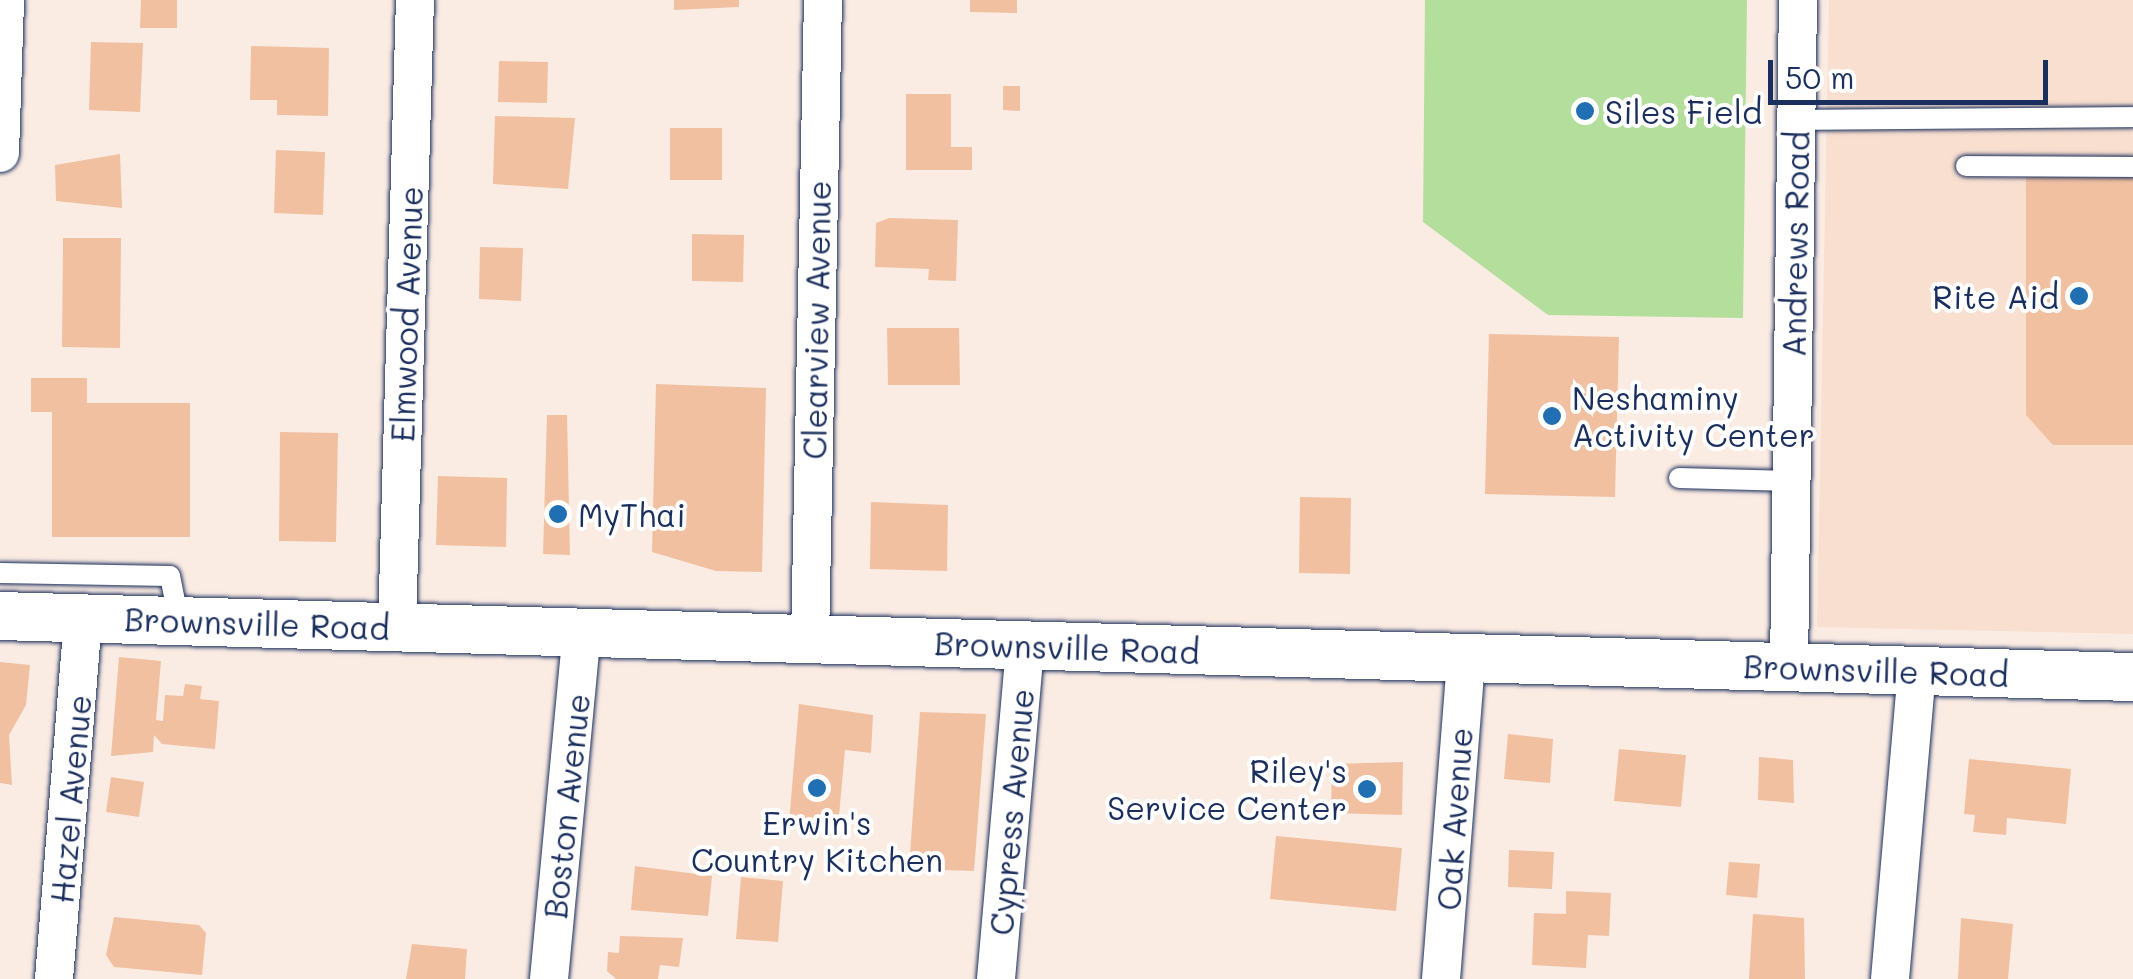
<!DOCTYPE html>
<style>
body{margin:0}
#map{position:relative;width:2133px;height:979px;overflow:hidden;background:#fbece3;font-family:Mali,sans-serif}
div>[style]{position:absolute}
.built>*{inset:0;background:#f8dfcf}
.green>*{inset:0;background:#b4de9b}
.building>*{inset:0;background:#f1c0a1}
.roads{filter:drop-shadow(0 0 2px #1b2f5e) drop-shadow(0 0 2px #1b2f5e)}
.service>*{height:20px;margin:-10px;padding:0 10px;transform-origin:10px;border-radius:10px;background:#fff}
.minor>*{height:38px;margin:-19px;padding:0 19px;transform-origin:19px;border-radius:19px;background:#fff}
.tertiary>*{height:48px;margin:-24px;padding:0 24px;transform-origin:24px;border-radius:24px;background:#fff}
.dots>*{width:28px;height:28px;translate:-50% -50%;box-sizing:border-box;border:5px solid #fff;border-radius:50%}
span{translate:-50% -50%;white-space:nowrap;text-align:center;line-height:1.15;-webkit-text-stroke:8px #fff;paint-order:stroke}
.poi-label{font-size:32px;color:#1b2f5e}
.left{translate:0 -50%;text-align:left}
.right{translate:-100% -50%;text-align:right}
.street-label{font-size:32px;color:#1b2f5e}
.scale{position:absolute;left:1768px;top:60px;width:280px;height:45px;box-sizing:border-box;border:5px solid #1b2f5e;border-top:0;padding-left:12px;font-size:30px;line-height:35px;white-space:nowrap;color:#1b2f5e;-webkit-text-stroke:8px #fff;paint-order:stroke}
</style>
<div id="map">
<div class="built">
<i style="clip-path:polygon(1829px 0,2133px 0,2133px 634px,1817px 627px)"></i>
</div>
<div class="green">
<i style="clip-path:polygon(1425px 0,1747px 0,1743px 318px,1548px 315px,1423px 222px)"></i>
</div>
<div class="building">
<i style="clip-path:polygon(141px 0,177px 0,177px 28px,140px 28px)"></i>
<i style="clip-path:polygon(674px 0,739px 0,739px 7px,674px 10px)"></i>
<i style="clip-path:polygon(970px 0,1017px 0,1017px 13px,970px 12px)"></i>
<i style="clip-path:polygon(91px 42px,143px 43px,140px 112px,89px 110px)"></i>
<i style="clip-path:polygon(251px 46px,329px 48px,328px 116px,277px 115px,277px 100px,250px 100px)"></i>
<i style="clip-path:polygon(499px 61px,548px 62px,547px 103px,498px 102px)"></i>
<i style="clip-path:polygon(1003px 86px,1020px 86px,1020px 111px,1003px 110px)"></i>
<i style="clip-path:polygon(906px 94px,951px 94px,951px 147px,972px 147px,972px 170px,906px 170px)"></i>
<i style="clip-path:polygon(495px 116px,575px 118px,568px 189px,493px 184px)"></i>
<i style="clip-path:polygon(670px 128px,722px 128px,722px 180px,670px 180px)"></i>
<i style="clip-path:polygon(276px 150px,325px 152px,323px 215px,274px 213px)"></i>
<i style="clip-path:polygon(120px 154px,122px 208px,56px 201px,55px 165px)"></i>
<i style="clip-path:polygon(2026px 177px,2133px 177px,2133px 445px,2053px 445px,2026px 415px)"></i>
<i style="clip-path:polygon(889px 218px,958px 220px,956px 281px,928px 280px,929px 269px,875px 267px,876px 223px)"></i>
<i style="clip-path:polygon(692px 234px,744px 235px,743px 282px,692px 281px)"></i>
<i style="clip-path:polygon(63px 238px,121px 238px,120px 348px,62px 347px)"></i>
<i style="clip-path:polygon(480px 247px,523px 248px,521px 301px,479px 299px)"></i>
<i style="clip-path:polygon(887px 328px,959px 328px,960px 385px,888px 385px)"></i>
<i style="clip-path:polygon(1489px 334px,1619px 337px,1615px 497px,1485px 494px)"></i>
<i style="clip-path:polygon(31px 378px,87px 378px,87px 403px,190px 403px,190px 537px,52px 537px,52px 412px,31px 412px)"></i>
<i style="clip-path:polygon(656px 384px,766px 388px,762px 572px,716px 571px,652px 552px)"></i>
<i style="clip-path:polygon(547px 415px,567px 415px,570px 555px,543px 554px)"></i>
<i style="clip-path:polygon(280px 432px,338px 433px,336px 542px,279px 541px)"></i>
<i style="clip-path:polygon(438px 476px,507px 478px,506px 547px,436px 545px)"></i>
<i style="clip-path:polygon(1300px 497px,1351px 498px,1350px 574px,1299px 573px)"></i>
<i style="clip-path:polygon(871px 502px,948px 505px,947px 571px,870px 569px)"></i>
<i style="clip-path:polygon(119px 657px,161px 661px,156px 720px,163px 721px,165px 695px,183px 696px,185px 684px,202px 686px,200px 699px,219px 701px,215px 749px,162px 744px,154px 735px,153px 752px,111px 756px)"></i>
<i style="clip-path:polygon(0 662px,30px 665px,26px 705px,9px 735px,12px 785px,0 783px)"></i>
<i style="clip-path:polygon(799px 704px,873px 715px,871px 753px,845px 750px,838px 827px,789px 823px)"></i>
<i style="clip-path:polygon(920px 712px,986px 714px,974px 871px,909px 869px)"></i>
<i style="clip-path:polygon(1508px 734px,1553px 739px,1550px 783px,1504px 779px)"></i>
<i style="clip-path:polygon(1619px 749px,1686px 755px,1681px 807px,1614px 801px)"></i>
<i style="clip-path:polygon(1759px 757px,1793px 760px,1794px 803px,1758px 800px)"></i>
<i style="clip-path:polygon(1969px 759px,2071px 769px,2066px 824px,2007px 818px,2006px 835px,1973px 832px,1975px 815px,1964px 814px)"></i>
<i style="clip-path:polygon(1403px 762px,1402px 815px,1331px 813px,1332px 764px)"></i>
<i style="clip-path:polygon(111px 777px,144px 782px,139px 817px,106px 812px)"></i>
<i style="clip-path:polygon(1276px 836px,1402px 848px,1396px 911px,1270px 899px)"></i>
<i style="clip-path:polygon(1509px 850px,1554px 852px,1552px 889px,1508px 887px)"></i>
<i style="clip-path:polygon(1729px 862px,1760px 864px,1757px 898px,1726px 895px)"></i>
<i style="clip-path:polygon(635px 866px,712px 876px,708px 916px,631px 910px)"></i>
<i style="clip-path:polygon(741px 877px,783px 881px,778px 942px,736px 939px)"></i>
<i style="clip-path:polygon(1566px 891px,1611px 893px,1609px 936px,1588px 935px,1586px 968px,1532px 965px,1534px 913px,1566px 914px)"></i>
<i style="clip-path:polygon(1753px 914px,1804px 918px,1805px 979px,1749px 979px)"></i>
<i style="clip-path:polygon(114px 917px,199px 925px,206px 933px,202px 975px,114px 967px,106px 955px)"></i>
<i style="clip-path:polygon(1961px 918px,2013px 924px,2008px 979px,1958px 979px)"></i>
<i style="clip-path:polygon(620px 936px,683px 938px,679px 967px,660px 965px,658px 979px,616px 979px,607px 971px,608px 952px,619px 953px)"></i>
<i style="clip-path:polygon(412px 944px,467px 949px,465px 979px,406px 979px)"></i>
</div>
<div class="roads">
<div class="service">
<i style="left:1796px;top:120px;width:337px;rotate:-0.5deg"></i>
<i style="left:1966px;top:166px;width:167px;rotate:0.3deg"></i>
<i style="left:1679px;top:478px;width:112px;rotate:1.5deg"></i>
<i style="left:0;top:573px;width:170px;rotate:1deg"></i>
<i style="left:170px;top:576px;width:46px;rotate:78.7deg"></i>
</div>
<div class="minor">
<i style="left:0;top:153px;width:153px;rotate:-88.1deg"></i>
<i style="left:397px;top:627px;width:627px;rotate:-88.36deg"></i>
<i style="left:810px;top:640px;width:640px;rotate:-88.84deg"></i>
<i style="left:1789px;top:667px;width:667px;rotate:-89.23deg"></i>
<i style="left:54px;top:979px;width:361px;rotate:-85.4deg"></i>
<i style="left:549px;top:979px;width:348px;rotate:-84.6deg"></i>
<i style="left:996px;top:979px;width:334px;rotate:-85deg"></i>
<i style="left:1441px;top:979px;width:322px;rotate:-85.5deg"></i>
<i style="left:1890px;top:979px;width:309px;rotate:-85deg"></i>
</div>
<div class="tertiary">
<i style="left:0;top:616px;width:2134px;rotate:1.64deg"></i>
</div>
</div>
<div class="dots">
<i style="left:1585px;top:111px;background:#1f6fb2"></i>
<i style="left:2079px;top:296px;background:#1f6fb2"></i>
<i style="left:1552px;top:416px;background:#1f6fb2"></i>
<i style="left:558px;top:514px;background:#1f6fb2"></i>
<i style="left:817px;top:788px;background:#1f6fb2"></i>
<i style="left:1367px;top:789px;background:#1f6fb2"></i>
</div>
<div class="poi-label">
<span class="left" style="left:1605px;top:111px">Siles Field</span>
<span class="right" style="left:2059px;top:296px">Rite Aid</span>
<span class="left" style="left:1572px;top:416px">Neshaminy<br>Activity Center</span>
<span class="left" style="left:578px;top:514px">MyThai</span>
<span class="right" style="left:1347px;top:789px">Riley's<br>Service Center</span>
<span style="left:817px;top:841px">Erwin's<br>Country Kitchen</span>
</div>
<div class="street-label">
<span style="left:1795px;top:244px;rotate:-89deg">Andrews Road</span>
<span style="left:406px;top:314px;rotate:-88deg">Elmwood Avenue</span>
<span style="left:816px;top:320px;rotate:-89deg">Clearview Avenue</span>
<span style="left:257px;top:623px;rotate:2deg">Brownsville Road</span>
<span style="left:1067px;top:647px;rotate:2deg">Brownsville Road</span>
<span style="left:1876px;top:670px;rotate:2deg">Brownsville Road</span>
<span style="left:70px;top:799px;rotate:-85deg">Hazel Avenue</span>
<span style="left:566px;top:806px;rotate:-84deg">Boston Avenue</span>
<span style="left:1011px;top:812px;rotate:-85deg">Cypress Avenue</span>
<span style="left:1454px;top:819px;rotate:-86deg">Oak Avenue</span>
</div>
<div class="scale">50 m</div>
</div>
